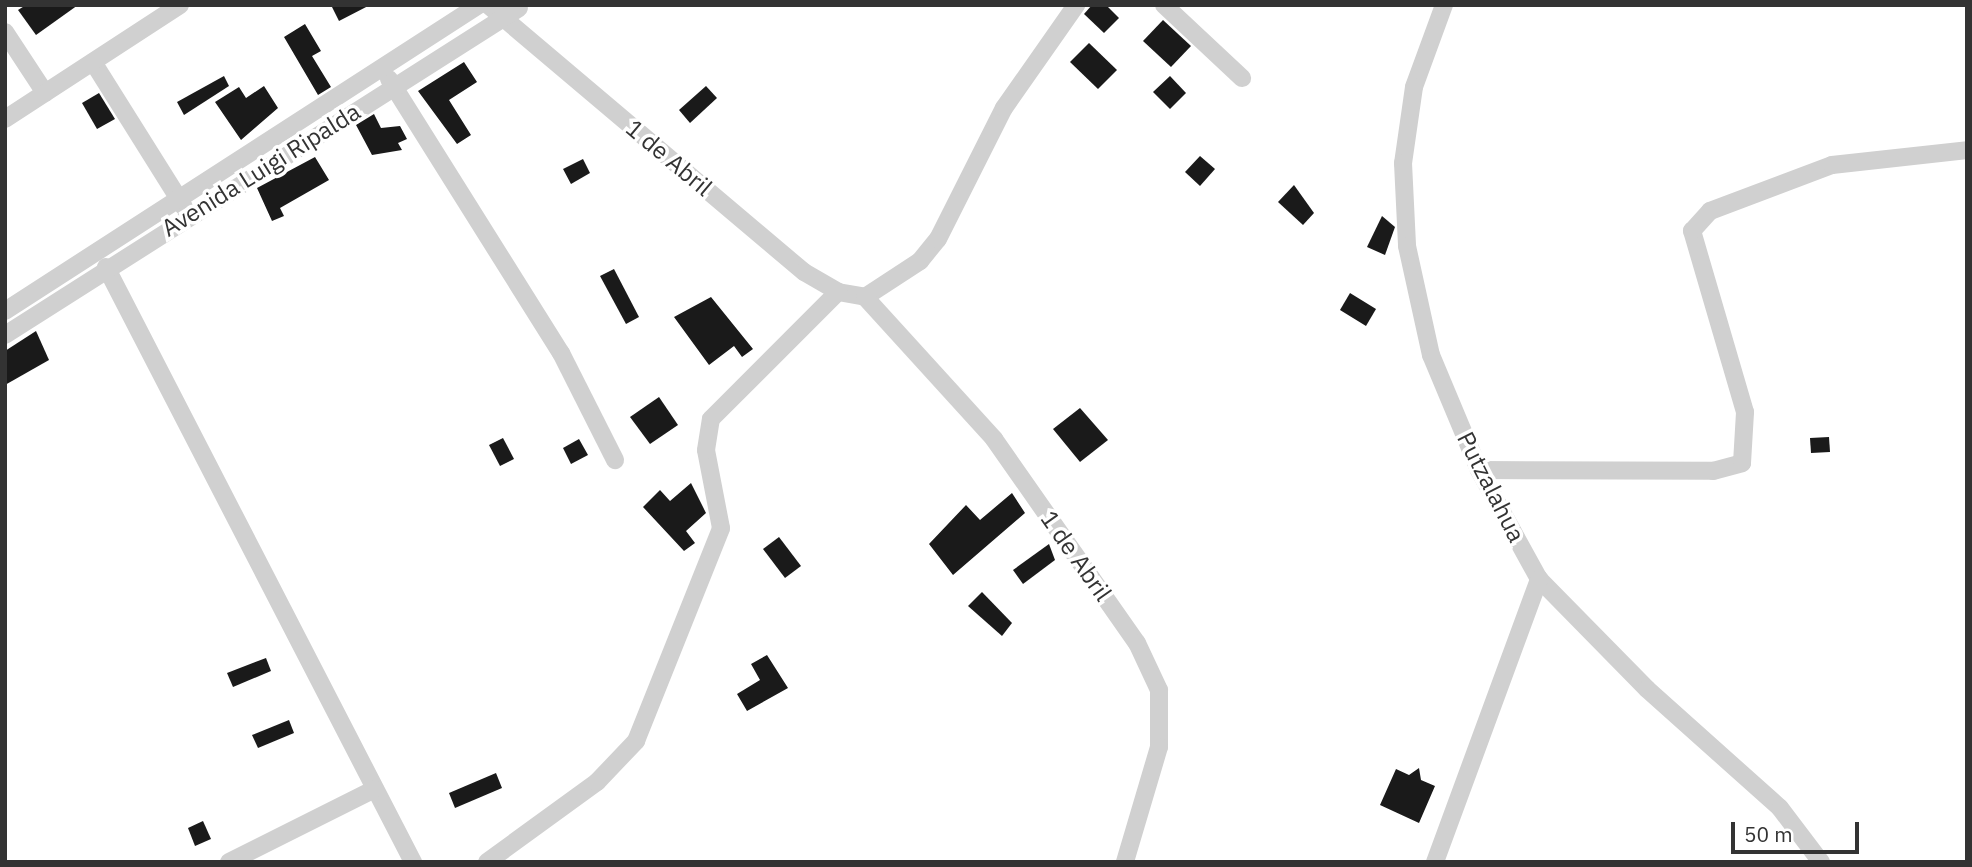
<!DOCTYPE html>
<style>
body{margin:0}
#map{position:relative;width:1972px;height:867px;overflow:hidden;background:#fff;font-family:"IBM Plex Sans",sans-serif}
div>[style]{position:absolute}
.building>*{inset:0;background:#1a1a1a}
.minor>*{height:18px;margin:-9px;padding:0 9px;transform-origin:9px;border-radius:9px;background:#d0d0d0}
span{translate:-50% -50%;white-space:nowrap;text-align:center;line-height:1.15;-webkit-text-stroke:7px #fff;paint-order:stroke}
.street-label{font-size:24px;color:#333}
.frame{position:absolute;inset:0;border:7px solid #333;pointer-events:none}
.scale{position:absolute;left:1731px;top:822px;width:128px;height:32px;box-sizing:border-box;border:4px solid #333;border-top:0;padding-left:9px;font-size:21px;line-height:24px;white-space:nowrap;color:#333;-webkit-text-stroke:5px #fff;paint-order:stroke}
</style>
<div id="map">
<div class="building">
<i style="clip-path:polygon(26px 5px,78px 5px,36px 35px,18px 10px)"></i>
<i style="clip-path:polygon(331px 5px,370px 5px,339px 21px)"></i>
<i style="clip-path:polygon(1092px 5px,1106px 5px,1119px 18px,1104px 33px,1084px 14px)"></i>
<i style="clip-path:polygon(1163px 20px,1191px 46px,1171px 67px,1143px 41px)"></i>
<i style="clip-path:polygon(305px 24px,321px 51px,312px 56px,331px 87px,318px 95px,284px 37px)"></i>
<i style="clip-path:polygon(1089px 43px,1117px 70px,1098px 89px,1070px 62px)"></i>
<i style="clip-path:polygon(464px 62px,477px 82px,449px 100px,471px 135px,457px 144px,418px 91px)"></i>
<i style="clip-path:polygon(224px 76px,229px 86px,184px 115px,177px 102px)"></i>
<i style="clip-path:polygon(1170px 76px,1186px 93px,1170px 109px,1153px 92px)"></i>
<i style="clip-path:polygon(264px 86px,278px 108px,241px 140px,215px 102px,239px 87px,246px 98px)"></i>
<i style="clip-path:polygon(706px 86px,717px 98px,690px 123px,679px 110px)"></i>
<i style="clip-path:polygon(99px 93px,115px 119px,97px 129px,82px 103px)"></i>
<i style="clip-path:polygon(374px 114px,381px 128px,400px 126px,407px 139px,398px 143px,402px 150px,372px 155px,356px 125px)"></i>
<i style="clip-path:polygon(1200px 156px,1215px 169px,1200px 186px,1185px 172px)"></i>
<i style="clip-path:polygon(315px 157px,329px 180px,280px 208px,284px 216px,272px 221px,257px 188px)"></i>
<i style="clip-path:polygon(583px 159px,590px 173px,571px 184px,563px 169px)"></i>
<i style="clip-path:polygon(1294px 185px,1314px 213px,1303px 225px,1278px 202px)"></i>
<i style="clip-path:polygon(1382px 216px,1395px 227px,1385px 255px,1367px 247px)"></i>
<i style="clip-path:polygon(614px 269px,639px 317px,626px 324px,600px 276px)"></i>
<i style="clip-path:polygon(1350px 293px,1376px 309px,1366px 326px,1340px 310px)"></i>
<i style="clip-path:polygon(711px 297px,753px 349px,742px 357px,734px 346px,709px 365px,674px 317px)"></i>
<i style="clip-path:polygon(36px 331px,49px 360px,5px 385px,5px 351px)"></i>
<i style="clip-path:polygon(659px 397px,678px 425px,650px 444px,630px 417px)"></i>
<i style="clip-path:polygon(1080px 408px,1108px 440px,1080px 462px,1053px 429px)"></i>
<i style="clip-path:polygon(1829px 437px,1830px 452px,1811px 453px,1810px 438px)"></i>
<i style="clip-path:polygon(503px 438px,514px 459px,500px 466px,489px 445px)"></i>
<i style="clip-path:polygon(579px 439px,588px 455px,571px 464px,563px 448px)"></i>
<i style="clip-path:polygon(691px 483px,706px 513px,686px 531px,695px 543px,684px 551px,643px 507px,660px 490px,670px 501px)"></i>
<i style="clip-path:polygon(1012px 493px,1025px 513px,953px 575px,929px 544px,966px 505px,980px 520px)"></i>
<i style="clip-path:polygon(779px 537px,801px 566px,785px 578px,763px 549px)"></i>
<i style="clip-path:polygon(1049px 544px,1055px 560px,1023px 584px,1013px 570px)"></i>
<i style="clip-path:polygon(982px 592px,1012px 623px,1002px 636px,968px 606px)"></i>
<i style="clip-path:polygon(767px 655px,788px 688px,747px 711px,737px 694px,760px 680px,751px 664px)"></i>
<i style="clip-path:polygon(266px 658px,271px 671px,233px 687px,227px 673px)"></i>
<i style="clip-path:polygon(289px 720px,294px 733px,258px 748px,252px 735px)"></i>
<i style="clip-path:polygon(1419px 768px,1421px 780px,1435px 786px,1419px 823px,1380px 805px,1396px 769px,1409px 775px)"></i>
<i style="clip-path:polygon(496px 773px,502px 788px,455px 808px,449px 793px)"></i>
<i style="clip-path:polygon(203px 821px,211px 839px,195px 846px,188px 828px)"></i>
</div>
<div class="minor">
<i style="left:488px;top:5px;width:414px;rotate:40.2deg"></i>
<i style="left:804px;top:272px;width:39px;rotate:30deg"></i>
<i style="left:838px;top:292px;width:27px;rotate:10deg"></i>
<i style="left:865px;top:297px;width:66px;rotate:-33.2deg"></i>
<i style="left:920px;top:261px;width:28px;rotate:-51deg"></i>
<i style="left:938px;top:239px;width:147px;rotate:-63.3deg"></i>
<i style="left:1004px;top:108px;width:126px;rotate:-55deg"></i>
<i style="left:1164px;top:5px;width:107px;rotate:43.1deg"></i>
<i style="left:1444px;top:5px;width:87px;rotate:110.1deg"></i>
<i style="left:1414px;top:87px;width:77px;rotate:98.2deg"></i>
<i style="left:1403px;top:163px;width:83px;rotate:87.2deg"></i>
<i style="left:1407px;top:246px;width:112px;rotate:77.6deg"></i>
<i style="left:1431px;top:355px;width:125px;rotate:67.3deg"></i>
<i style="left:1479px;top:470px;width:124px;rotate:61.2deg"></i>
<i style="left:1539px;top:579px;width:154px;rotate:45.5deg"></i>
<i style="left:1647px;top:689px;width:178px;rotate:41.8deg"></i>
<i style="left:1780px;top:808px;width:68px;rotate:52.8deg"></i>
<i style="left:5px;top:32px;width:73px;rotate:56.7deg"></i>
<i style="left:93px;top:62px;width:171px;rotate:57.9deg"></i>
<i style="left:389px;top:79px;width:324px;rotate:57.9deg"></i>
<i style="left:561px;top:353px;width:120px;rotate:63.2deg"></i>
<i style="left:5px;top:119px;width:209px;rotate:-33.1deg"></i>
<i style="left:106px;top:267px;width:670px;rotate:62.71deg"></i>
<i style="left:865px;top:297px;width:192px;rotate:47.7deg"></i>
<i style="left:994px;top:439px;width:249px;rotate:55deg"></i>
<i style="left:1137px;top:643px;width:52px;rotate:64.9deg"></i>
<i style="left:1159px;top:690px;width:57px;rotate:90deg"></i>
<i style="left:1159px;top:747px;width:120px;rotate:106.5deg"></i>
<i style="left:5px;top:311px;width:564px;rotate:-32.85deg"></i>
<i style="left:5px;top:335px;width:609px;rotate:-32.46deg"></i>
<i style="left:1479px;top:470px;width:234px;rotate:0.2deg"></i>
<i style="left:1713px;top:471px;width:30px;rotate:-15deg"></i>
<i style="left:1742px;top:463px;width:51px;rotate:-86.6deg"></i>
<i style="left:1745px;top:412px;width:189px;rotate:-106.3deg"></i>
<i style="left:1692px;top:231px;width:27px;rotate:-48deg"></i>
<i style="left:1710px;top:211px;width:130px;rotate:-20.7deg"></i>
<i style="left:1832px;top:165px;width:136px;rotate:-6.3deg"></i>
<i style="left:229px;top:862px;width:163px;rotate:-26.6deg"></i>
<i style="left:487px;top:862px;width:136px;rotate:-36deg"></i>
<i style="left:597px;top:782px;width:57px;rotate:-46.4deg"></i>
<i style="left:636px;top:741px;width:229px;rotate:-68.2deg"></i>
<i style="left:721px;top:528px;width:79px;rotate:-100.9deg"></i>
<i style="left:706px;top:450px;width:31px;rotate:-81deg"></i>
<i style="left:711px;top:419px;width:180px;rotate:-45deg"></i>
<i style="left:1435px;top:862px;width:302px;rotate:-69.8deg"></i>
</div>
<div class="street-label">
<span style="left:669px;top:158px;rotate:40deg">1 de Abril</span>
<span style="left:261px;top:170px;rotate:-32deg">Avenida Luigi Ripalda</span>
<span style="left:1491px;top:487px;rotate:63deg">Putzalahua</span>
<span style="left:1076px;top:556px;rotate:55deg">1 de Abril</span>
</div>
<div class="frame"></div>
<div class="scale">50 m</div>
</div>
